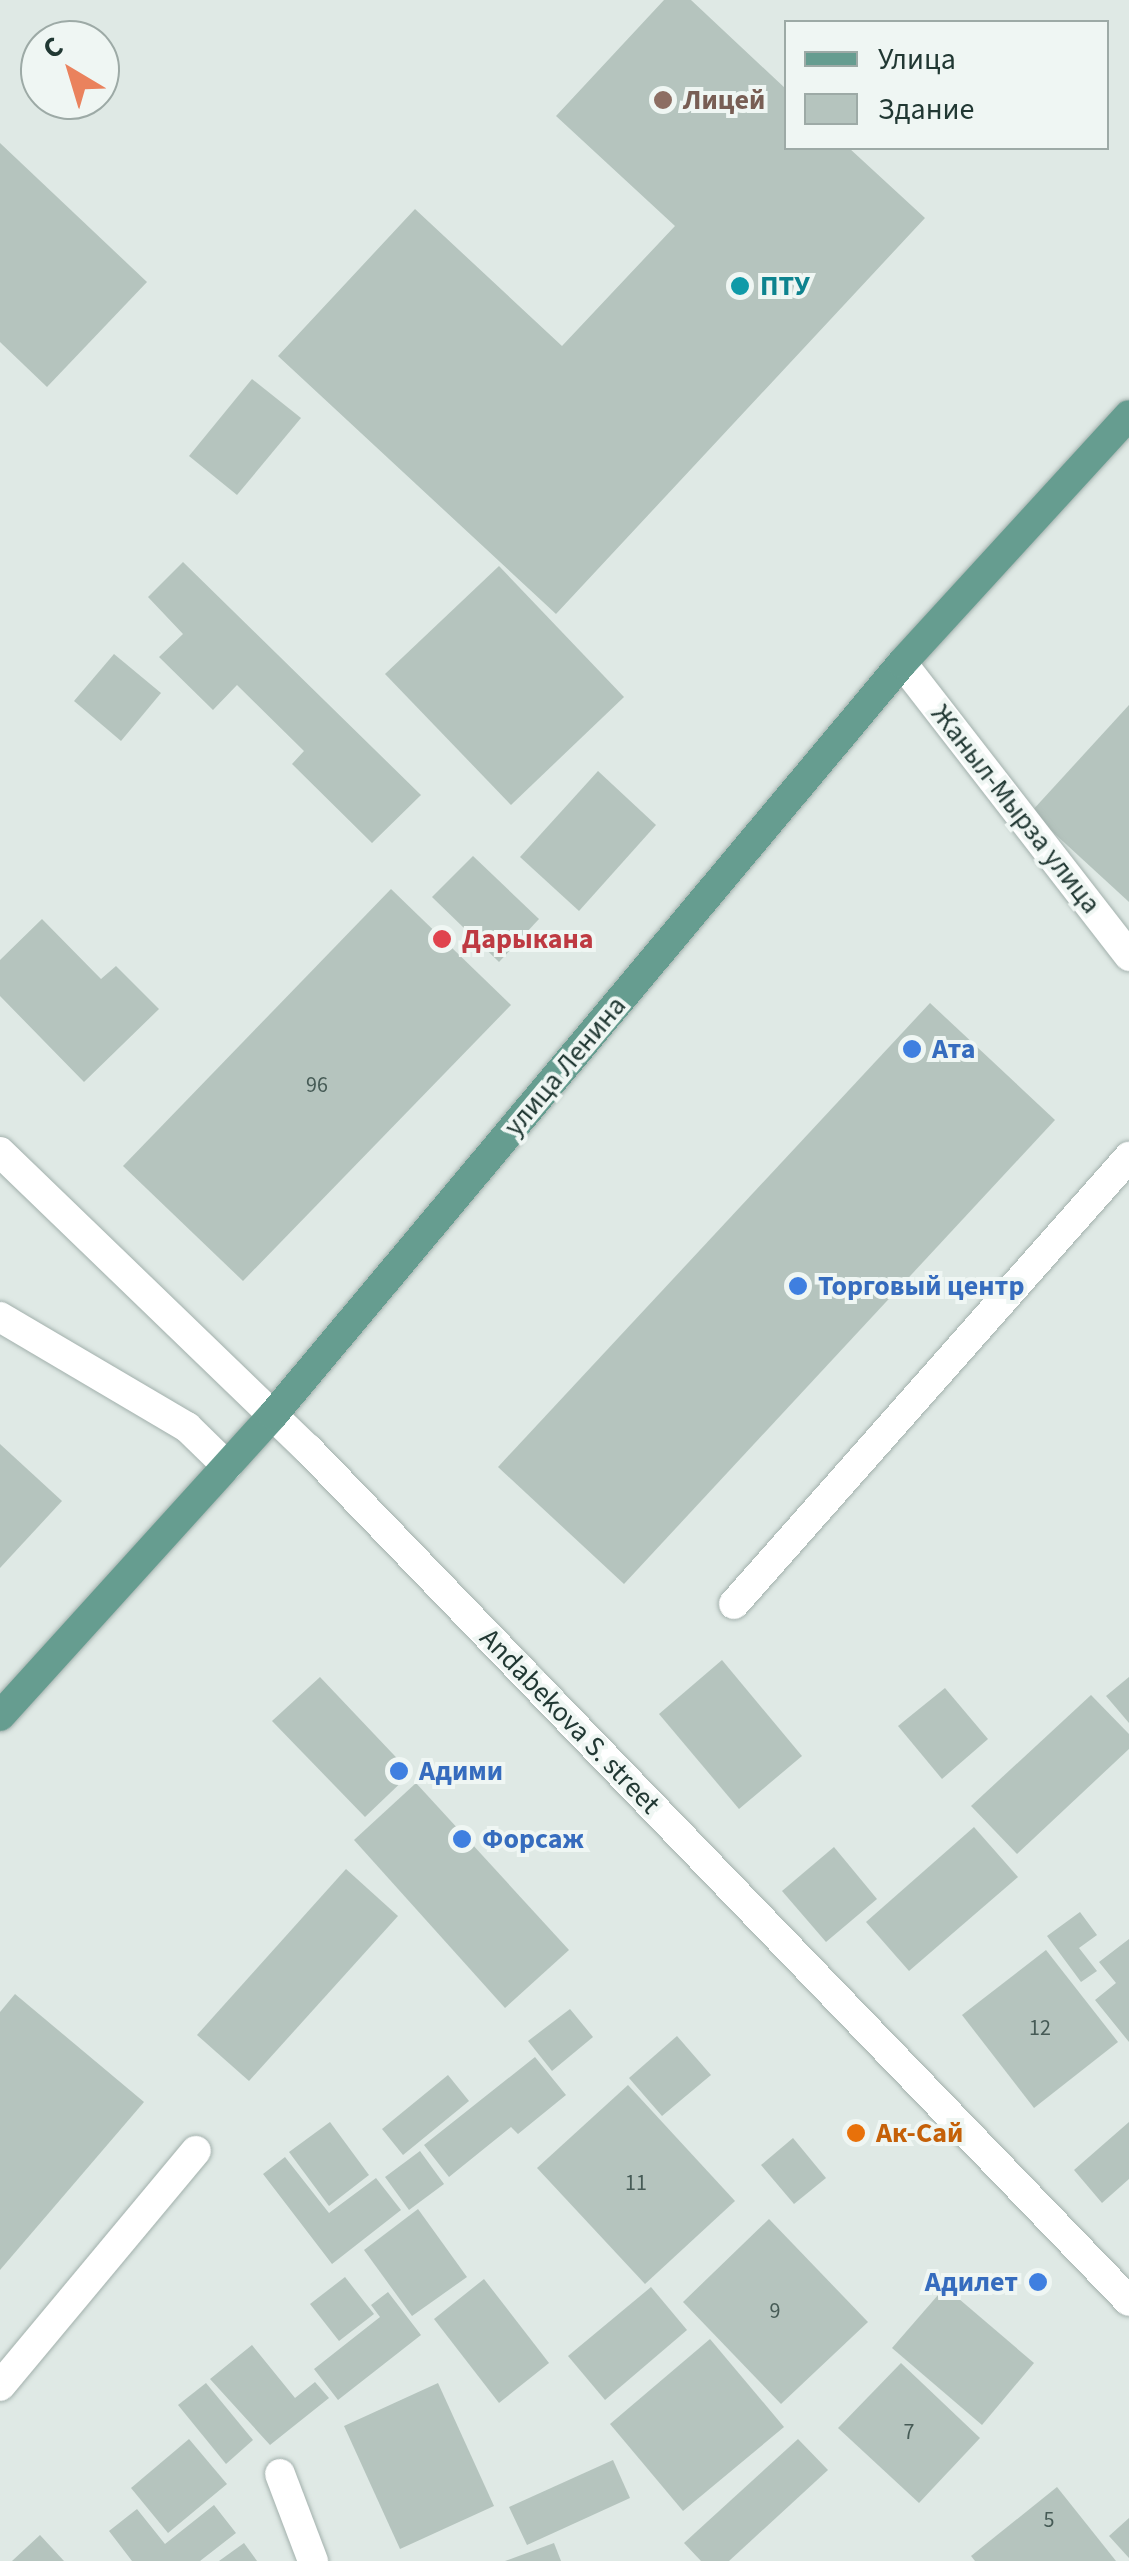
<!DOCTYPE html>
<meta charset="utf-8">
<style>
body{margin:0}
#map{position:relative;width:1129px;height:2561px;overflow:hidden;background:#dfe9e5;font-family:"Source Sans 3",sans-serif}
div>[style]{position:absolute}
.building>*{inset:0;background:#b5c4be}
.roads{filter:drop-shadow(0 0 2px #a2b0ac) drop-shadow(0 0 2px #a2b0ac)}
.lane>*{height:30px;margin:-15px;padding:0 15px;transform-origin:15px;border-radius:15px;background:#fff}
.street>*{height:30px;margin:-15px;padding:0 15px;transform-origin:15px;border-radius:15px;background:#fff}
.secondary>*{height:30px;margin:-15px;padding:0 15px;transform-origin:15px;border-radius:15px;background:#fff}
.primary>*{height:30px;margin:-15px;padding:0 15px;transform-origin:15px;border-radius:15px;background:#669d90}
.dots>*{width:28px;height:28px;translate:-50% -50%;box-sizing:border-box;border:5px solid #eff6f3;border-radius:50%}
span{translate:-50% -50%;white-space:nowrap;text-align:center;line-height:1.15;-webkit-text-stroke:8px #eff6f3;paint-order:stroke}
.number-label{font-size:22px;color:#465b56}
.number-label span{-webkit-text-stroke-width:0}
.education-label{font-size:28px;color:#785e54;font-weight:700}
.left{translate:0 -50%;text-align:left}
.culture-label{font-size:28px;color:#0d838f;font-weight:700}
.street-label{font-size:28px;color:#213833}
.health-label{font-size:28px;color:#be3a42;font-weight:700}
.shop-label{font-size:28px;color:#366cbe;font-weight:700}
.right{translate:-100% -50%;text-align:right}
.food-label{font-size:28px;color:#c56008;font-weight:700}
.legend{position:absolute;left:784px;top:20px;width:325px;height:130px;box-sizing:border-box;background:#eff6f3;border:2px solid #9daaa6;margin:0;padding:12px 18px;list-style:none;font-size:30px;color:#213833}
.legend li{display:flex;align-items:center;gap:20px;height:50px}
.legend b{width:50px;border:2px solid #9daaa6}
.north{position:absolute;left:20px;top:20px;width:100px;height:100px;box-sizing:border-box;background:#eff6f3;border:2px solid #9daaa6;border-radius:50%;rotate:322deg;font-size:28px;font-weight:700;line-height:40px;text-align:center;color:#213833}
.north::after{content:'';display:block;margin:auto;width:35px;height:45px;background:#ea825d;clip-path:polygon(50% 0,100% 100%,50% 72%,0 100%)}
</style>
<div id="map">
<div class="building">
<i style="clip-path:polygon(664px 0,691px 0,786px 89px,786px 148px,849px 148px,925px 218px,556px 614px,278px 356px,415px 209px,562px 346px,675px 226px,556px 116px)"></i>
<i style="clip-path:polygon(0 143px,147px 282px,47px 387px,0 342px)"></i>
<i style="clip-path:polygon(252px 379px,301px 418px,237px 495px,189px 456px)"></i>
<i style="clip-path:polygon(183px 562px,421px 795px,372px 843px,292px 764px,304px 751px,237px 685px,213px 710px,159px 657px,183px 634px,148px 597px)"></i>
<i style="clip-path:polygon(499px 566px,624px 697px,511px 805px,385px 674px)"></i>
<i style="clip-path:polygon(114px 654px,161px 693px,121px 741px,74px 701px)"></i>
<i style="clip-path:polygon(1129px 705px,1129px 902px,1031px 812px)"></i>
<i style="clip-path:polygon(598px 771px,656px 825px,579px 911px,520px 857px)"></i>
<i style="clip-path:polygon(473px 856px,539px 919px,499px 962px,432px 897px)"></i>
<i style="clip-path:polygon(391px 889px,511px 1005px,243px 1281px,123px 1166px)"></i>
<i style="clip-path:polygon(42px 919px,101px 979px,116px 966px,159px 1009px,84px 1082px,0 996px,0 960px)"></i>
<i style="clip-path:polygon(930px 1003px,1055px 1120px,624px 1584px,498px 1467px)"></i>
<i style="clip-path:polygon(0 1444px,62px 1501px,0 1568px)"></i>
<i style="clip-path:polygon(722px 1660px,802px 1756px,739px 1809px,659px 1714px)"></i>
<i style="clip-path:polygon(320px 1677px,411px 1773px,365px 1817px,272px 1721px)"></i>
<i style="clip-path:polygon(1129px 1677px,1129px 1723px,1106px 1696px)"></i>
<i style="clip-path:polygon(945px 1688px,988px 1739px,942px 1779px,898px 1726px)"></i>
<i style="clip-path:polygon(1091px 1695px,1129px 1734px,1129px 1749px,1017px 1854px,971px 1806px)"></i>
<i style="clip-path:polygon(416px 1783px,569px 1950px,505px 2008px,354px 1840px)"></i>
<i style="clip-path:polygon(974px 1827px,1018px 1877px,909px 1971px,866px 1922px)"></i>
<i style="clip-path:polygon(834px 1847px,877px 1899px,826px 1942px,782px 1891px)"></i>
<i style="clip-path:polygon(346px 1869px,398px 1916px,249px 2081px,197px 2035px)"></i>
<i style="clip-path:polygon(1080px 1912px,1097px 1935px,1079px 1948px,1097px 1971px,1081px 1982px,1047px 1936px)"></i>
<i style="clip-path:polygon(1129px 1939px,1129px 2042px,1095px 2000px,1116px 1983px,1099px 1962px)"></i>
<i style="clip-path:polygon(1046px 1950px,1118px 2042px,1034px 2108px,962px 2015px)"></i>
<i style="clip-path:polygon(15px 1994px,144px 2102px,0 2270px,0 2012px)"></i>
<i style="clip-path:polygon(570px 2009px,593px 2037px,552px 2071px,528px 2041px)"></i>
<i style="clip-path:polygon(677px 2036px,711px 2075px,662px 2116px,629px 2078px)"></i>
<i style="clip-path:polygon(535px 2057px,566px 2095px,518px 2134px,511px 2127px,449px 2177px,424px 2145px)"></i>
<i style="clip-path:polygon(448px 2075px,469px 2101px,403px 2155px,382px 2129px)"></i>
<i style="clip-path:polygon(628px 2085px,735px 2201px,645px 2284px,537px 2168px)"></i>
<i style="clip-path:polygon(330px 2122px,369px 2175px,329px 2206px,289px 2152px)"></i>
<i style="clip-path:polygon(1129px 2122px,1129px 2179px,1102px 2203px,1074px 2170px)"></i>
<i style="clip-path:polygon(793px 2138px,826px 2178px,794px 2204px,761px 2165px)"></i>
<i style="clip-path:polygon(420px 2151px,444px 2184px,409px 2210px,385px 2177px)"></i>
<i style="clip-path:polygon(285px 2157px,329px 2213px,376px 2178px,401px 2210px,332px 2264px,263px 2174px)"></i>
<i style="clip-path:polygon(418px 2209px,467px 2277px,412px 2316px,364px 2250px)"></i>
<i style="clip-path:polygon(769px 2219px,868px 2322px,781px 2404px,683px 2302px)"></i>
<i style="clip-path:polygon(345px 2277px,374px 2314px,339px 2341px,310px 2304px)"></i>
<i style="clip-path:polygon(484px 2279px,549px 2363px,499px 2403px,434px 2319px)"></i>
<i style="clip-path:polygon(651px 2287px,687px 2330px,605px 2400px,568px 2356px)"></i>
<i style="clip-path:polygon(945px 2287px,1034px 2363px,982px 2425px,892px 2348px)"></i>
<i style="clip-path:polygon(388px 2292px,421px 2335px,338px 2400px,314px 2369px,380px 2317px,371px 2305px)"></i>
<i style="clip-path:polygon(710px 2339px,784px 2427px,683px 2511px,610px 2424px)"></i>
<i style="clip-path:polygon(252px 2345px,295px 2398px,315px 2382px,329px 2398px,270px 2445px,210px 2379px)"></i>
<i style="clip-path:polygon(901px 2363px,980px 2438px,919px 2503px,838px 2428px)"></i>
<i style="clip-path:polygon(206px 2383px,253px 2440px,226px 2464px,178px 2405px)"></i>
<i style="clip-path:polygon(438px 2383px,494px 2506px,400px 2549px,344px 2426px)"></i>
<i style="clip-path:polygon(189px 2439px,227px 2484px,168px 2533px,131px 2488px)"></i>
<i style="clip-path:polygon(798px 2439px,828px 2470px,729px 2561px,701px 2561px,684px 2543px)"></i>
<i style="clip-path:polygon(613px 2460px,630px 2498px,527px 2545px,509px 2507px)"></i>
<i style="clip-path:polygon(1057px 2487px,1116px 2561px,975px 2561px,971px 2556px)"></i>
<i style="clip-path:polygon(214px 2505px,236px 2533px,200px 2561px,132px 2561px,109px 2531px,137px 2509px,165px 2544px)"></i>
<i style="clip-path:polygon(1129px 2518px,1129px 2558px,1109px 2536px)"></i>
<i style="clip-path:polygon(40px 2535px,64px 2561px,12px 2561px)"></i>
<i style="clip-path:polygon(244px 2543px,257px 2561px,219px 2561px)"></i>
<i style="clip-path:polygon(554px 2543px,561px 2561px,505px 2561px)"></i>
</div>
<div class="roads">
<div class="lane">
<i style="left:0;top:1317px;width:217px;rotate:30.5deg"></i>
<i style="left:187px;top:1427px;width:56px;rotate:44.3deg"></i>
<i style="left:734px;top:1604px;width:597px;rotate:-48.53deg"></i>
<i style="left:0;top:2386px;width:306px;rotate:-50.2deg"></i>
</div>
<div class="street">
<i style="left:902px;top:663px;width:371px;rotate:52.2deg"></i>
<i style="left:280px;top:2474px;width:93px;rotate:69.2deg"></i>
</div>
<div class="secondary">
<i style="left:0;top:1152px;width:428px;rotate:44deg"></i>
<i style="left:308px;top:1449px;width:1183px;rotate:46.06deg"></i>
</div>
<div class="primary">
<i style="left:0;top:1716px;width:406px;rotate:-47.8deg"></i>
<i style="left:273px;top:1415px;width:980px;rotate:-50.09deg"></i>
<i style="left:902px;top:663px;width:336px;rotate:-47.5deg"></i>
</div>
</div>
<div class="dots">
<i style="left:663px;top:100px;background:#8d6e63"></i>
<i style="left:740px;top:286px;background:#0f9aa8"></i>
<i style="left:442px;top:939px;background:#e0444e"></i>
<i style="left:912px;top:1049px;background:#3f7fe0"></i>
<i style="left:798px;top:1286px;background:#3f7fe0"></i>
<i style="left:399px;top:1771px;background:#3f7fe0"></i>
<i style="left:462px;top:1839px;background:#3f7fe0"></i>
<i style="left:856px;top:2133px;background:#e8710a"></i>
<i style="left:1038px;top:2282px;background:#3f7fe0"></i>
</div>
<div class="number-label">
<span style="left:317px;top:1086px">96</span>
<span style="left:1040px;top:2029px">12</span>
<span style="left:636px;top:2184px">11</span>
<span style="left:775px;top:2312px">9</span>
<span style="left:909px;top:2433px">7</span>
<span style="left:1049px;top:2521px">5</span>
</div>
<div class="education-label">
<span class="left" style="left:683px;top:100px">Лицей</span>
</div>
<div class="culture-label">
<span class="left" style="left:760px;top:286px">ПТУ</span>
</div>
<div class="street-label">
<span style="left:1016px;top:809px;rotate:52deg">Жаныл-Мырза улица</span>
<span style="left:565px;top:1066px;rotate:-50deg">улица Ленина</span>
<span style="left:570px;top:1721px;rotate:46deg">Andabekova S. street</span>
</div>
<div class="health-label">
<span class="left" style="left:462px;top:939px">Дарыкана</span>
</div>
<div class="shop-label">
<span class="left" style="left:932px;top:1049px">Ата</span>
<span class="left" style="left:818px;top:1286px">Торговый центр</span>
<span class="left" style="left:419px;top:1771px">Адими</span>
<span class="left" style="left:482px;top:1839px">Форсаж</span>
<span class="right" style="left:1018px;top:2282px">Адилет</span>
</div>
<div class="food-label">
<span class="left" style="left:876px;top:2133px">Ак-Сай</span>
</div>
<ul class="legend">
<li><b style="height:12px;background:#669d90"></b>Улица</li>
<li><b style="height:28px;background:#b5c4be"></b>Здание</li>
</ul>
<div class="north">С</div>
</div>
